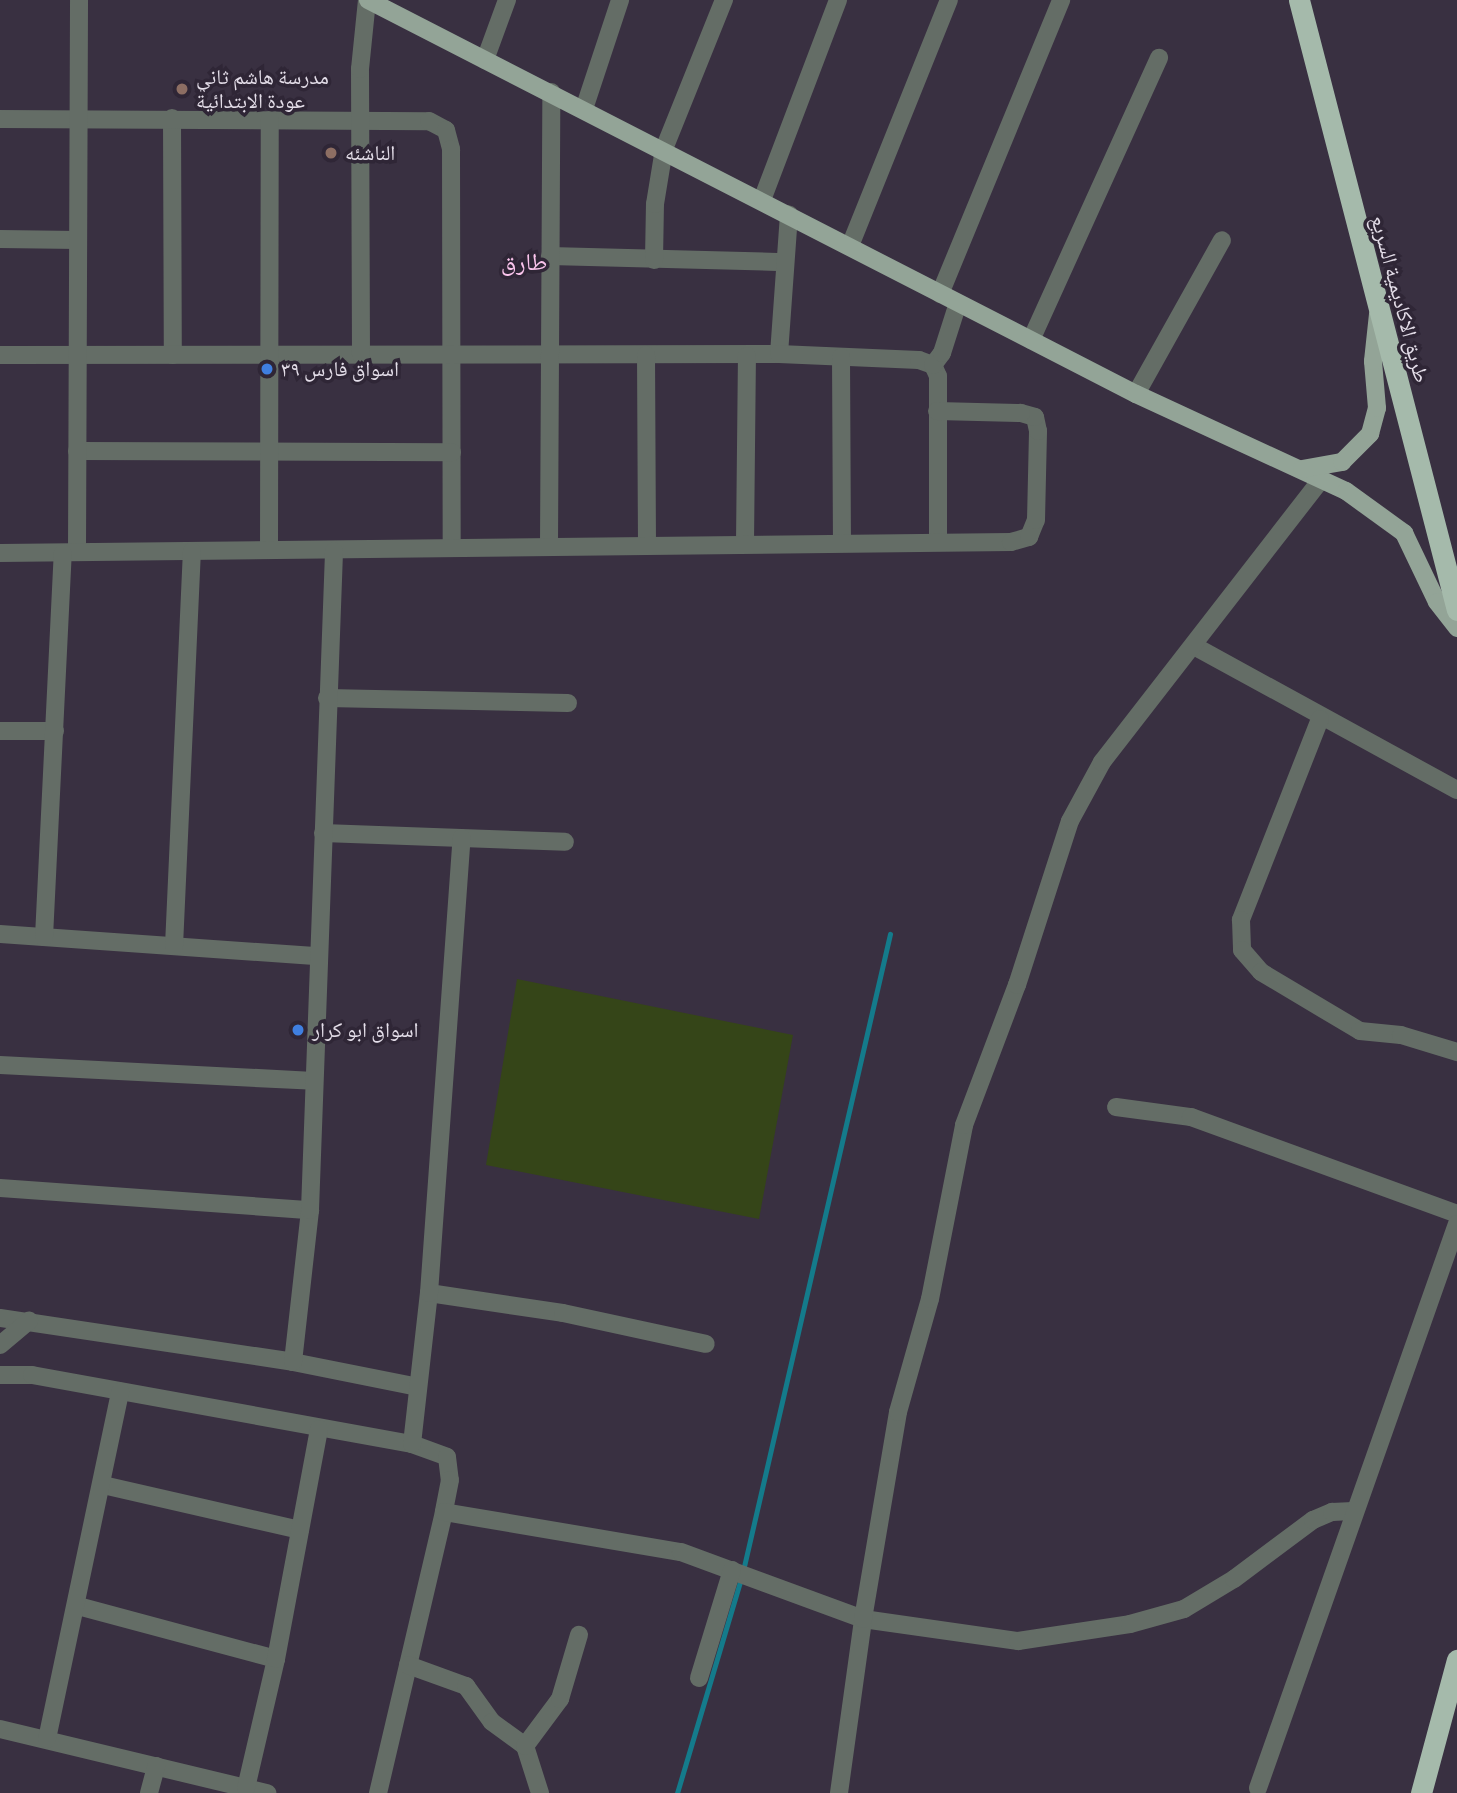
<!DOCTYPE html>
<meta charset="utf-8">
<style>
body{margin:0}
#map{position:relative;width:1457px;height:1793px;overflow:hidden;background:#393041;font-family:"Source Sans 3","Noto Naskh Arabic",sans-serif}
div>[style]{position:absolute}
.green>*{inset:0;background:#354518}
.stream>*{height:5px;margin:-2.5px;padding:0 2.5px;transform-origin:2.5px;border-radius:2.5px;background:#147b8b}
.minor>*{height:18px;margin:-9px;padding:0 9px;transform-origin:9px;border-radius:9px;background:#646d66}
.major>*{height:18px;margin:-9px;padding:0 9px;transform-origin:9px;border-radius:9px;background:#93a497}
.highway>*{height:21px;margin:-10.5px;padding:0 10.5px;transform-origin:10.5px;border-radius:10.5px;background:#a5baab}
.dots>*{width:19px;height:19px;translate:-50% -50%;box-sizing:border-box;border:4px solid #2f2636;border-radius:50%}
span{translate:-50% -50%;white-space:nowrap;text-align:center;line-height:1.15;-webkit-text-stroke:7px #2f2636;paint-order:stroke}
.poi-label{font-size:21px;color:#e4dee9}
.left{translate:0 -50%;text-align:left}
.street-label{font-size:21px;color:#e4dee9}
.quarter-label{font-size:24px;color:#fac4ec}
</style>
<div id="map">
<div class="green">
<i style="clip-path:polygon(517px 979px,793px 1035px,759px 1219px,486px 1165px)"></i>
</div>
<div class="stream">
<i style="left:677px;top:1793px;width:227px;rotate:-73.4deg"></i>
<i style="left:742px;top:1575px;width:658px;rotate:-77deg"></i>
</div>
<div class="minor">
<i style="left:485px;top:60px;width:64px;rotate:-69.9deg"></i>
<i style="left:584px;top:109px;width:115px;rotate:-71.7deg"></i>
<i style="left:172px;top:118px;width:237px;rotate:89.8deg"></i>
<i style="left:0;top:119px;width:429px;rotate:0.3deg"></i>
<i style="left:429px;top:121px;width:19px;rotate:28deg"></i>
<i style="left:446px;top:130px;width:20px;rotate:75deg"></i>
<i style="left:451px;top:149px;width:398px;rotate:89.9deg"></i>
<i style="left:762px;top:200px;width:214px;rotate:-69.2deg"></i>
<i style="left:0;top:239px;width:78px;rotate:0.7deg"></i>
<i style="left:850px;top:246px;width:265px;rotate:-68.1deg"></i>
<i style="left:550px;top:256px;width:235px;rotate:1.5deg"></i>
<i style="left:654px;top:260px;width:56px;rotate:-89deg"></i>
<i style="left:655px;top:204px;width:56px;rotate:-80.7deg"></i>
<i style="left:664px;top:149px;width:161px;rotate:-68.1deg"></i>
<i style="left:940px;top:294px;width:318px;rotate:-67.6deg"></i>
<i style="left:1031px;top:340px;width:310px;rotate:-65.6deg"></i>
<i style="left:779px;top:354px;width:140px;rotate:-85.9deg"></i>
<i style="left:0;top:355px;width:779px;rotate:-0.07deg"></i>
<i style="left:779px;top:354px;width:140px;rotate:2.5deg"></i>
<i style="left:919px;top:360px;width:15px;rotate:20deg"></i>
<i style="left:933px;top:365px;width:12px;rotate:66deg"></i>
<i style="left:938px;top:376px;width:164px;rotate:90deg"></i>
<i style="left:361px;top:355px;width:286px;rotate:-90.2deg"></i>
<i style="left:360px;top:69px;width:69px;rotate:-84.2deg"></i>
<i style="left:646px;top:355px;width:189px;rotate:89.7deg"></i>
<i style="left:841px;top:357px;width:184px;rotate:89.7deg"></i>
<i style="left:933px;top:365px;width:15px;rotate:-53deg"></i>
<i style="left:942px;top:353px;width:52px;rotate:-72.3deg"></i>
<i style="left:1136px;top:394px;width:176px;rotate:-60.8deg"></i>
<i style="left:77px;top:451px;width:375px;rotate:0.2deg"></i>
<i style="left:745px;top:543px;width:187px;rotate:-89.4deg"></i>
<i style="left:549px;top:545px;width:453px;rotate:-89.7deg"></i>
<i style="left:269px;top:550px;width:430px;rotate:-89.9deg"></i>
<i style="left:77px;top:552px;width:552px;rotate:-89.79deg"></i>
<i style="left:0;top:553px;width:1011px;rotate:-0.62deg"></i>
<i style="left:1011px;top:542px;width:19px;rotate:-16deg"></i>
<i style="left:1029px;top:537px;width:18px;rotate:-68deg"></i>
<i style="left:1036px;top:520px;width:89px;rotate:-88.7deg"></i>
<i style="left:1038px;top:431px;width:14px;rotate:-102deg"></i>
<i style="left:1035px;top:417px;width:15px;rotate:-164deg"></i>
<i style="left:1021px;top:413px;width:84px;rotate:-178.6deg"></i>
<i style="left:1194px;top:646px;width:300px;rotate:28.7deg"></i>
<i style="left:327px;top:698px;width:241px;rotate:1.2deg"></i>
<i style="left:1320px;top:719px;width:216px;rotate:111.5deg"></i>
<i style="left:1241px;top:920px;width:30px;rotate:88deg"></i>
<i style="left:1242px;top:950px;width:29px;rotate:49deg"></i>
<i style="left:1261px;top:972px;width:115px;rotate:30.8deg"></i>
<i style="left:1360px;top:1031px;width:41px;rotate:5.6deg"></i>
<i style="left:1401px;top:1035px;width:59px;rotate:16.9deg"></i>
<i style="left:0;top:731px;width:55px"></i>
<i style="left:323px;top:833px;width:242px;rotate:2.1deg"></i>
<i style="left:0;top:934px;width:319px;rotate:4deg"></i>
<i style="left:44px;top:937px;width:384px;rotate:-87.2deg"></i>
<i style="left:174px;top:946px;width:395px;rotate:-87.4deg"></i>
<i style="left:0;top:1065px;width:314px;rotate:2.9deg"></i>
<i style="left:1116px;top:1107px;width:76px;rotate:7.6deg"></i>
<i style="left:1191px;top:1117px;width:283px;rotate:20deg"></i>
<i style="left:0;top:1188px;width:311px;rotate:4.1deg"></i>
<i style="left:429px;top:1293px;width:135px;rotate:8.5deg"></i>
<i style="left:563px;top:1313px;width:146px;rotate:12.2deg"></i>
<i style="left:0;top:1318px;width:296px;rotate:8.5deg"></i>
<i style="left:293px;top:1362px;width:127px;rotate:11.3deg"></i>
<i style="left:0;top:1345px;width:38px;rotate:-40deg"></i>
<i style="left:293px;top:1362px;width:153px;rotate:-83.6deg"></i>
<i style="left:310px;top:1210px;width:659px;rotate:-87.91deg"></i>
<i style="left:0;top:1375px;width:32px"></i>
<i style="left:32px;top:1375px;width:386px;rotate:10.3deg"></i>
<i style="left:412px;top:1444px;width:37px;rotate:20deg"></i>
<i style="left:447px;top:1457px;width:23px;rotate:83deg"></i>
<i style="left:450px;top:1480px;width:33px;rotate:101deg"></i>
<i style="left:444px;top:1512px;width:289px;rotate:103.2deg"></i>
<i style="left:412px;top:1444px;width:152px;rotate:-83.6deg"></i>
<i style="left:429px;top:1293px;width:456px;rotate:-85.9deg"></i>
<i style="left:103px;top:1485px;width:202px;rotate:12.9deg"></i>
<i style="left:444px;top:1512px;width:240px;rotate:9.6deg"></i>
<i style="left:681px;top:1552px;width:194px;rotate:20.2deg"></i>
<i style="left:863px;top:1619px;width:157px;rotate:8.1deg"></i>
<i style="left:1018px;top:1641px;width:113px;rotate:-8.6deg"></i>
<i style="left:1130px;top:1624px;width:56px;rotate:-15.5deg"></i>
<i style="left:1184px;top:1609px;width:58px;rotate:-31deg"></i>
<i style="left:1234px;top:1579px;width:99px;rotate:-36.8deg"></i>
<i style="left:1313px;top:1520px;width:21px;rotate:-23deg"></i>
<i style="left:1332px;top:1512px;width:21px;rotate:-3deg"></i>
<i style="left:78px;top:1606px;width:205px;rotate:15deg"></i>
<i style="left:408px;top:1665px;width:62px;rotate:19.9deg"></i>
<i style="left:466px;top:1686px;width:44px;rotate:54.2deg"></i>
<i style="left:492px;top:1722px;width:41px;rotate:36deg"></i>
<i style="left:699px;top:1678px;width:113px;rotate:-73deg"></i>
<i style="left:0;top:1729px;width:275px;rotate:13.5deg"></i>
<i style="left:47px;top:1739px;width:355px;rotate:-78.1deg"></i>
<i style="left:246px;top:1788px;width:132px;rotate:-76.9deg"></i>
<i style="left:276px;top:1659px;width:234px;rotate:-79.4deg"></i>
<i style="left:1258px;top:1788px;width:598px;rotate:-70.57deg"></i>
<i style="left:149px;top:1793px;width:28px;rotate:-75deg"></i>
<i style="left:540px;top:1793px;width:49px;rotate:-107.7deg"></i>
<i style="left:525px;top:1746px;width:59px;rotate:-53.3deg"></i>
<i style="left:560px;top:1699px;width:67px;rotate:-73.5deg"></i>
<i style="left:839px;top:1793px;width:176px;rotate:-82.1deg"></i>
<i style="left:863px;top:1619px;width:210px;rotate:-80.4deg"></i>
<i style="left:898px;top:1412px;width:117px;rotate:-74.2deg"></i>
<i style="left:930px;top:1299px;width:177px;rotate:-78.9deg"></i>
<i style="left:964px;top:1125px;width:150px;rotate:-69.3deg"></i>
<i style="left:1017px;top:985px;width:172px;rotate:-72.1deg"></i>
<i style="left:1070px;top:821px;width:67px;rotate:-61.5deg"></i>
<i style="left:1102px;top:762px;width:357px;rotate:-52.2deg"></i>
</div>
<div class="major">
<i style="left:368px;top:0;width:863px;rotate:27.16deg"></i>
<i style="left:1136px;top:394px;width:231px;rotate:24.8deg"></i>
<i style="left:1346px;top:491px;width:72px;rotate:35.9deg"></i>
<i style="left:1404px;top:533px;width:76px;rotate:64.4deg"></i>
<i style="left:1437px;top:602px;width:33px;rotate:52deg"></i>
<i style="left:1302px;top:469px;width:41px;rotate:-9.9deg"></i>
<i style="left:1342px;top:462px;width:40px;rotate:-45deg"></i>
<i style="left:1370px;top:434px;width:27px;rotate:-75deg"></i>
<i style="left:1377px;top:408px;width:47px;rotate:-94.9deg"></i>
<i style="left:1373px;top:361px;width:47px;rotate:-83.9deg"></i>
</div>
<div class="highway">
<i style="left:1299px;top:0;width:630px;rotate:75.48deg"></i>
<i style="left:1421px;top:1793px;width:138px;rotate:-74.9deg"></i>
</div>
<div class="dots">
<i style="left:182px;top:89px;background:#8d6e63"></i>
<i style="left:331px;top:153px;background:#8d6e63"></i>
<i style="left:267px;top:369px;background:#3f7fe0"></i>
<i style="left:298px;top:1030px;background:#3f7fe0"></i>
</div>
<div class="poi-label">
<span class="left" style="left:196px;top:89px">مدرسة هاشم ثاني<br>عودة الابتدائية</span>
<span class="left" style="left:345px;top:153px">الناشئه</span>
<span class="left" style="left:281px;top:369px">اسواق فارس ٣٩</span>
<span class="left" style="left:312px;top:1030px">اسواق ابو كرار</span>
</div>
<div class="street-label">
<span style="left:1400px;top:299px;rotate:75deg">طريق الاكاديمية السريع</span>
</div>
<div class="quarter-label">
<span style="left:524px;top:263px">طارق</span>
</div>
</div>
